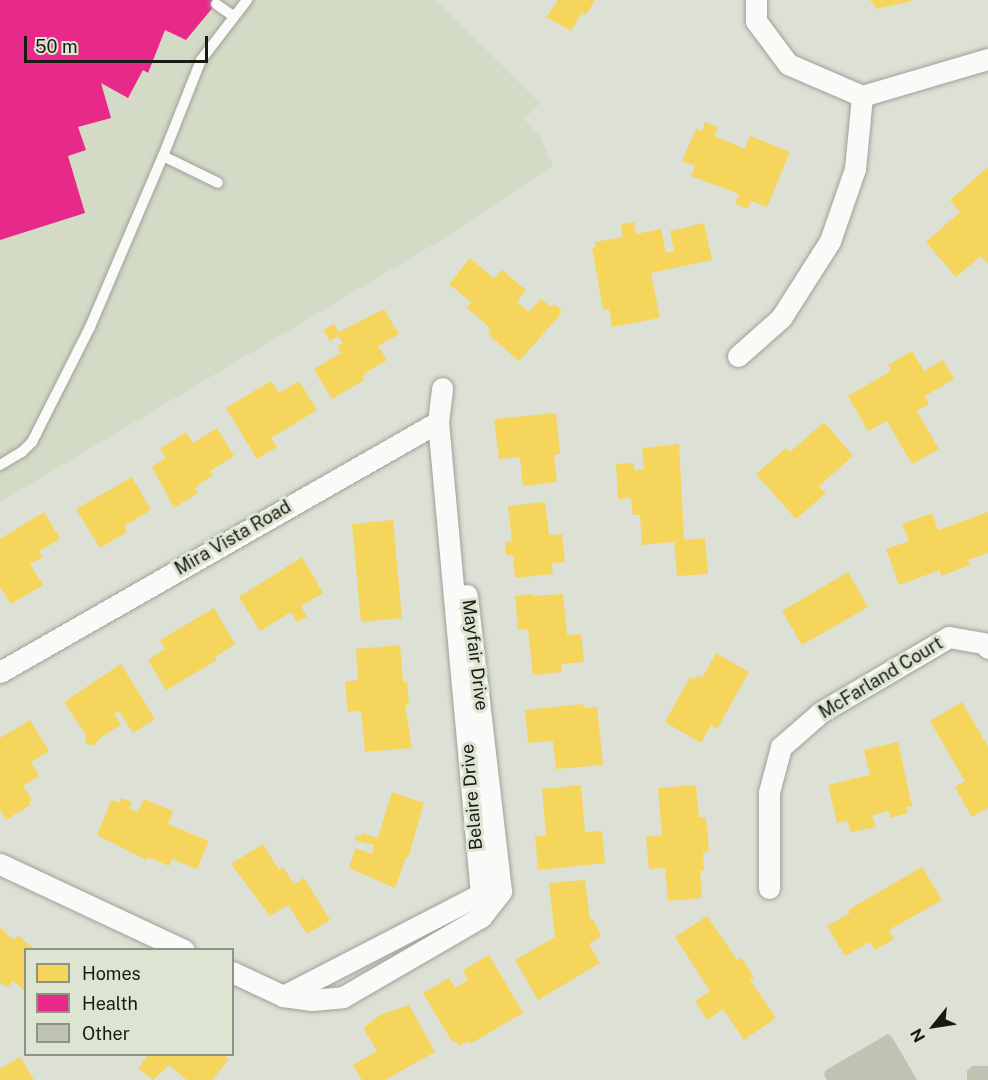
<!DOCTYPE html>
<style>
body{margin:0}
#map{position:relative;width:988px;height:1080px;overflow:hidden;background:#dce0d5;font-family:"Public Sans",sans-serif}
div>[style]{position:absolute}
.built>*{inset:0;background:#d3dac6}
.homes>*{inset:0;background:#f6d55c}
.health>*{inset:0;background:#e7298a}
.building>*{inset:0;background:#bec4b1}
.roads{filter:drop-shadow(0 0 2px #9ea198) drop-shadow(0 0 2px #9ea198)}
.lane>*{height:10px;margin:-5px;padding:0 5px;transform-origin:5px;border-radius:5px;background:#fafaf9}
.street>*{height:21px;margin:-10.5px;padding:0 10.5px;transform-origin:10.5px;border-radius:10.5px;background:#fafaf9}
span{translate:-50% -50%;white-space:nowrap;text-align:center;line-height:1.15;-webkit-text-stroke:6px #dde4d1;paint-order:stroke}
.street-label{font-size:18px;color:#181a13}
.legend{position:absolute;left:24px;top:948px;width:210px;height:108px;box-sizing:border-box;background:#dde4d1;border:2px solid #8e9385;margin:0;padding:8px 10px;list-style:none;font-size:18px;color:#181a13}
.legend li{display:flex;align-items:center;gap:12px;height:30px}
.legend b{width:30px;border:2px solid #8e9385}
.north{position:absolute;left:904px;top:996px;width:60px;height:60px;-webkit-text-stroke:4px #dde4d1;paint-order:stroke;rotate:240deg;font-size:16px;font-weight:700;line-height:24px;text-align:center;color:#181a13}
.north::after{content:'';display:block;margin:auto;width:21px;height:27px;background:#181a13;clip-path:polygon(50% 0,100% 100%,50% 72%,0 100%)}
.scale{position:absolute;left:24px;top:36px;width:184px;height:27px;box-sizing:border-box;border:3px solid #181a13;border-top:0;padding-left:8px;font-size:18px;line-height:21px;white-space:nowrap;color:#181a13;-webkit-text-stroke:4px #dde4d1;paint-order:stroke}
</style>
<div id="map">
<div class="built">
<i style="clip-path:polygon(0 0,436px 0,540px 103px,524px 119px,540px 136px,553px 166px,456px 231px,0 502px)"></i>
</div>
<div class="homes">
<i style="clip-path:polygon(558px 0,595px 0,586px 15px,582px 12px,571px 31px,546px 17px)"></i>
<i style="clip-path:polygon(870px 0,911px 0,912px 1px,877px 9px)"></i>
<i style="clip-path:polygon(705px 122px,718px 127px,714px 136px,745px 149px,750px 136px,790px 152px,767px 207px,751px 201px,748px 209px,735px 204px,739px 194px,691px 176px,695px 166px,682px 161px,696px 129px,702px 131px)"></i>
<i style="clip-path:polygon(988px 167px,988px 264px,981px 256px,956px 277px,926px 242px,960px 212px,950px 200px)"></i>
<i style="clip-path:polygon(634px 222px,636px 234px,661px 229px,666px 253px,674px 251px,670px 231px,704px 223px,712px 260px,651px 273px,660px 318px,612px 327px,609px 309px,603px 310px,592px 248px,596px 247px,595px 242px,623px 237px,621px 224px)"></i>
<i style="clip-path:polygon(470px 258px,494px 279px,502px 270px,526px 290px,517px 302px,529px 312px,541px 299px,551px 307px,554px 304px,561px 310px,560px 315px,519px 361px,488px 334px,491px 331px,487px 325px,467px 308px,471px 302px,449px 284px)"></i>
<i style="clip-path:polygon(384px 309px,399px 334px,378px 346px,387px 360px,367px 372px,362px 377px,364px 380px,332px 399px,314px 369px,341px 353px,338px 346px,343px 343px,338px 336px,330px 341px,323px 330px,334px 324px,339px 332px)"></i>
<i style="clip-path:polygon(912px 351px,924px 371px,943px 360px,954px 379px,925px 396px,929px 404px,917px 411px,939px 449px,912px 464px,887px 421px,868px 431px,848px 396px,891px 371px,888px 365px)"></i>
<i style="clip-path:polygon(271px 381px,279px 393px,299px 381px,317px 410px,271px 438px,277px 447px,257px 459px,226px 408px)"></i>
<i style="clip-path:polygon(556px 413px,560px 454px,554px 455px,557px 482px,523px 486px,520px 457px,499px 459px,494px 419px)"></i>
<i style="clip-path:polygon(824px 422px,853px 456px,819px 486px,826px 493px,796px 519px,756px 474px,786px 448px,790px 452px)"></i>
<i style="clip-path:polygon(217px 428px,234px 456px,210px 471px,213px 475px,198px 485px,195px 489px,198px 493px,174px 508px,152px 467px,166px 458px,160px 449px,186px 432px,193px 443px)"></i>
<i style="clip-path:polygon(679px 444px,684px 540px,705px 538px,708px 574px,677px 576px,674px 542px,642px 545px,640px 515px,633px 515px,631px 498px,618px 499px,616px 464px,634px 463px,634px 470px,644px 469px,642px 448px)"></i>
<i style="clip-path:polygon(132px 477px,151px 510px,124px 526px,127px 532px,100px 548px,76px 509px)"></i>
<i style="clip-path:polygon(545px 502px,549px 535px,562px 534px,565px 562px,551px 563px,553px 574px,515px 578px,513px 555px,506px 555px,505px 542px,512px 541px,508px 506px)"></i>
<i style="clip-path:polygon(44px 512px,60px 539px,39px 551px,43px 557px,30px 564px,43px 585px,11px 604px,0 587px,0 539px)"></i>
<i style="clip-path:polygon(988px 512px,988px 553px,968px 560px,970px 565px,941px 576px,940px 570px,899px 585px,886px 549px,909px 541px,902px 524px,932px 513px,938px 530px)"></i>
<i style="clip-path:polygon(393px 520px,402px 618px,361px 622px,352px 524px)"></i>
<i style="clip-path:polygon(302px 557px,323px 593px,301px 606px,307px 617px,297px 622px,291px 612px,260px 631px,239px 597px)"></i>
<i style="clip-path:polygon(848px 572px,868px 607px,802px 645px,782px 611px)"></i>
<i style="clip-path:polygon(533px 594px,533px 596px,563px 594px,567px 635px,581px 634px,584px 662px,561px 664px,562px 672px,533px 675px,528px 629px,518px 630px,515px 596px)"></i>
<i style="clip-path:polygon(214px 608px,235px 644px,215px 657px,217px 660px,166px 690px,148px 660px,165px 649px,160px 640px)"></i>
<i style="clip-path:polygon(400px 645px,403px 682px,407px 682px,409px 705px,405px 705px,412px 748px,365px 752px,361px 711px,348px 712px,345px 682px,358px 680px,356px 649px)"></i>
<i style="clip-path:polygon(716px 653px,749px 672px,717px 729px,711px 725px,701px 743px,665px 722px,690px 677px,695px 680px,697px 675px,702px 678px)"></i>
<i style="clip-path:polygon(121px 664px,155px 719px,133px 733px,119px 711px,114px 714px,121px 725px,101px 737px,94px 746px,86px 743px,85px 734px,64px 702px)"></i>
<i style="clip-path:polygon(962px 702px,988px 747px,988px 808px,972px 817px,955px 787px,965px 781px,930px 721px)"></i>
<i style="clip-path:polygon(583px 704px,584px 708px,597px 707px,603px 765px,556px 769px,553px 741px,528px 743px,525px 710px)"></i>
<i style="clip-path:polygon(30px 720px,49px 751px,31px 762px,39px 776px,23px 786px,32px 800px,29px 802px,30px 805px,6px 820px,0 810px,0 738px)"></i>
<i style="clip-path:polygon(898px 742px,912px 806px,906px 807px,908px 813px,890px 818px,889px 811px,872px 815px,876px 827px,851px 832px,847px 821px,837px 823px,828px 785px,870px 775px,864px 750px)"></i>
<i style="clip-path:polygon(581px 785px,585px 832px,602px 831px,605px 863px,538px 870px,535px 836px,546px 835px,542px 789px)"></i>
<i style="clip-path:polygon(696px 785px,699px 817px,706px 817px,709px 851px,703px 852px,704px 871px,700px 871px,702px 898px,668px 901px,665px 868px,649px 869px,646px 837px,662px 835px,658px 788px)"></i>
<i style="clip-path:polygon(392px 792px,424px 803px,408px 858px,406px 857px,395px 888px,349px 868px,355px 848px,372px 854px,374px 845px,355px 840px,356px 835px,361px 836px,362px 833px,378px 838px)"></i>
<i style="clip-path:polygon(121px 798px,132px 802px,129px 808px,138px 812px,144px 799px,173px 811px,168px 824px,209px 841px,197px 869px,172px 859px,169px 866px,148px 857px,146px 860px,97px 835px,111px 800px,119px 803px)"></i>
<i style="clip-path:polygon(263px 844px,279px 870px,283px 867px,294px 884px,304px 878px,330px 920px,307px 934px,288px 905px,270px 916px,231px 864px)"></i>
<i style="clip-path:polygon(922px 867px,942px 900px,889px 930px,894px 939px,875px 950px,870px 942px,845px 956px,827px 926px,850px 913px,848px 910px)"></i>
<i style="clip-path:polygon(585px 880px,590px 919px,593px 919px,601px 936px,589px 944px,600px 963px,538px 1000px,515px 960px,555px 937px,549px 883px)"></i>
<i style="clip-path:polygon(707px 916px,737px 960px,741px 957px,754px 977px,750px 980px,776px 1018px,744px 1040px,723px 1009px,707px 1020px,695px 1001px,710px 991px,675px 937px)"></i>
<i style="clip-path:polygon(0 928px,14px 940px,18px 935px,35px 950px,26px 950px,26px 992px,13px 981px,7px 988px,0 982px)"></i>
<i style="clip-path:polygon(489px 955px,523px 1013px,470px 1044px,468px 1041px,459px 1046px,456px 1041px,453px 1043px,423px 993px,449px 978px,455px 988px,468px 980px,463px 970px)"></i>
<i style="clip-path:polygon(409px 1005px,435px 1052px,385px 1080px,362px 1080px,353px 1065px,377px 1051px,363px 1028px,380px 1015px)"></i>
<i style="clip-path:polygon(149px 1054px,223px 1054px,229px 1059px,212px 1080px,187px 1080px,169px 1065px,153px 1080px,138px 1068px)"></i>
<i style="clip-path:polygon(20px 1057px,34px 1080px,0 1080px,0 1069px)"></i>
</div>
<div class="health">
<i style="clip-path:polygon(0 0,219px 0,186px 40px,165px 30px,148px 73px,143px 70px,128px 98px,101px 83px,111px 118px,78px 127px,86px 150px,68px 156px,85px 213px,0 240px)"></i>
</div>
<div class="building">
<i style="clip-path:polygon(888px 1034px,892px 1037px,917px 1080px,827px 1080px,824px 1075px,826px 1070px)"></i>
<i style="clip-path:polygon(972px 1066px,988px 1066px,988px 1080px,967px 1080px,967px 1071px)"></i>
</div>
<div class="roads">
<div class="lane">
<i style="left:216px;top:4px;width:21px;rotate:35deg"></i>
<i style="left:163px;top:156px;width:61px;rotate:26.1deg"></i>
<i style="left:0;top:465px;width:26px;rotate:-31deg"></i>
<i style="left:22px;top:452px;width:14px;rotate:-45deg"></i>
<i style="left:32px;top:442px;width:11px;rotate:-63deg"></i>
<i style="left:37px;top:432px;width:118px;rotate:-63.2deg"></i>
<i style="left:90px;top:327px;width:186px;rotate:-66.9deg"></i>
<i style="left:163px;top:156px;width:103px;rotate:-68.4deg"></i>
<i style="left:201px;top:60px;width:76px;rotate:-52.5deg"></i>
</div>
<div class="street">
<i style="left:756px;top:0;width:21px;rotate:90deg"></i>
<i style="left:756px;top:21px;width:54px;rotate:53.3deg"></i>
<i style="left:788px;top:64px;width:81px;rotate:23.4deg"></i>
<i style="left:862px;top:96px;width:131px;rotate:-16.4deg"></i>
<i style="left:738px;top:356px;width:57px;rotate:-41.5deg"></i>
<i style="left:781px;top:318px;width:91px;rotate:-57.5deg"></i>
<i style="left:830px;top:241px;width:76px;rotate:-70.9deg"></i>
<i style="left:855px;top:169px;width:73px;rotate:-84.5deg"></i>
<i style="left:0;top:672px;width:504px;rotate:-29.72deg"></i>
<i style="left:0;top:864px;width:203px;rotate:25.1deg"></i>
<i style="left:769px;top:888px;width:96px;rotate:-90deg"></i>
<i style="left:769px;top:792px;width:47px;rotate:-75.1deg"></i>
<i style="left:781px;top:747px;width:53px;rotate:-41.2deg"></i>
<i style="left:821px;top:712px;width:148px;rotate:-30.4deg"></i>
<i style="left:949px;top:637px;width:35px;rotate:10deg"></i>
<i style="left:983px;top:643px;width:7px;rotate:45deg"></i>
<i style="left:232px;top:972px;width:56px;rotate:25.2deg"></i>
<i style="left:283px;top:996px;width:223px;rotate:-27.3deg"></i>
<i style="left:481px;top:894px;width:474px;rotate:-95.2deg"></i>
<i style="left:438px;top:422px;width:34px;rotate:-83deg"></i>
<i style="left:283px;top:996px;width:28px;rotate:8deg"></i>
<i style="left:311px;top:1000px;width:32px;rotate:-5deg"></i>
<i style="left:343px;top:997px;width:160px;rotate:-30.1deg"></i>
<i style="left:481px;top:917px;width:33px;rotate:-52deg"></i>
<i style="left:501px;top:891px;width:298px;rotate:-96.6deg"></i>
</div>
</div>
<div class="street-label">
<span style="left:233px;top:538px;rotate:-30deg">Mira Vista Road</span>
<span style="left:475px;top:655px;rotate:83deg">Mayfair Drive</span>
<span style="left:881px;top:678px;rotate:-31deg">McFarland Court</span>
<span style="left:472px;top:797px;rotate:-95deg">Belaire Drive</span>
</div>
<ul class="legend">
<li><b style="height:16px;background:#f6d55c"></b>Homes</li>
<li><b style="height:16px;background:#e7298a"></b>Health</li>
<li><b style="height:16px;background:#bec4b1"></b>Other</li>
</ul>
<div class="north">N</div>
<div class="scale">50 m</div>
</div>
